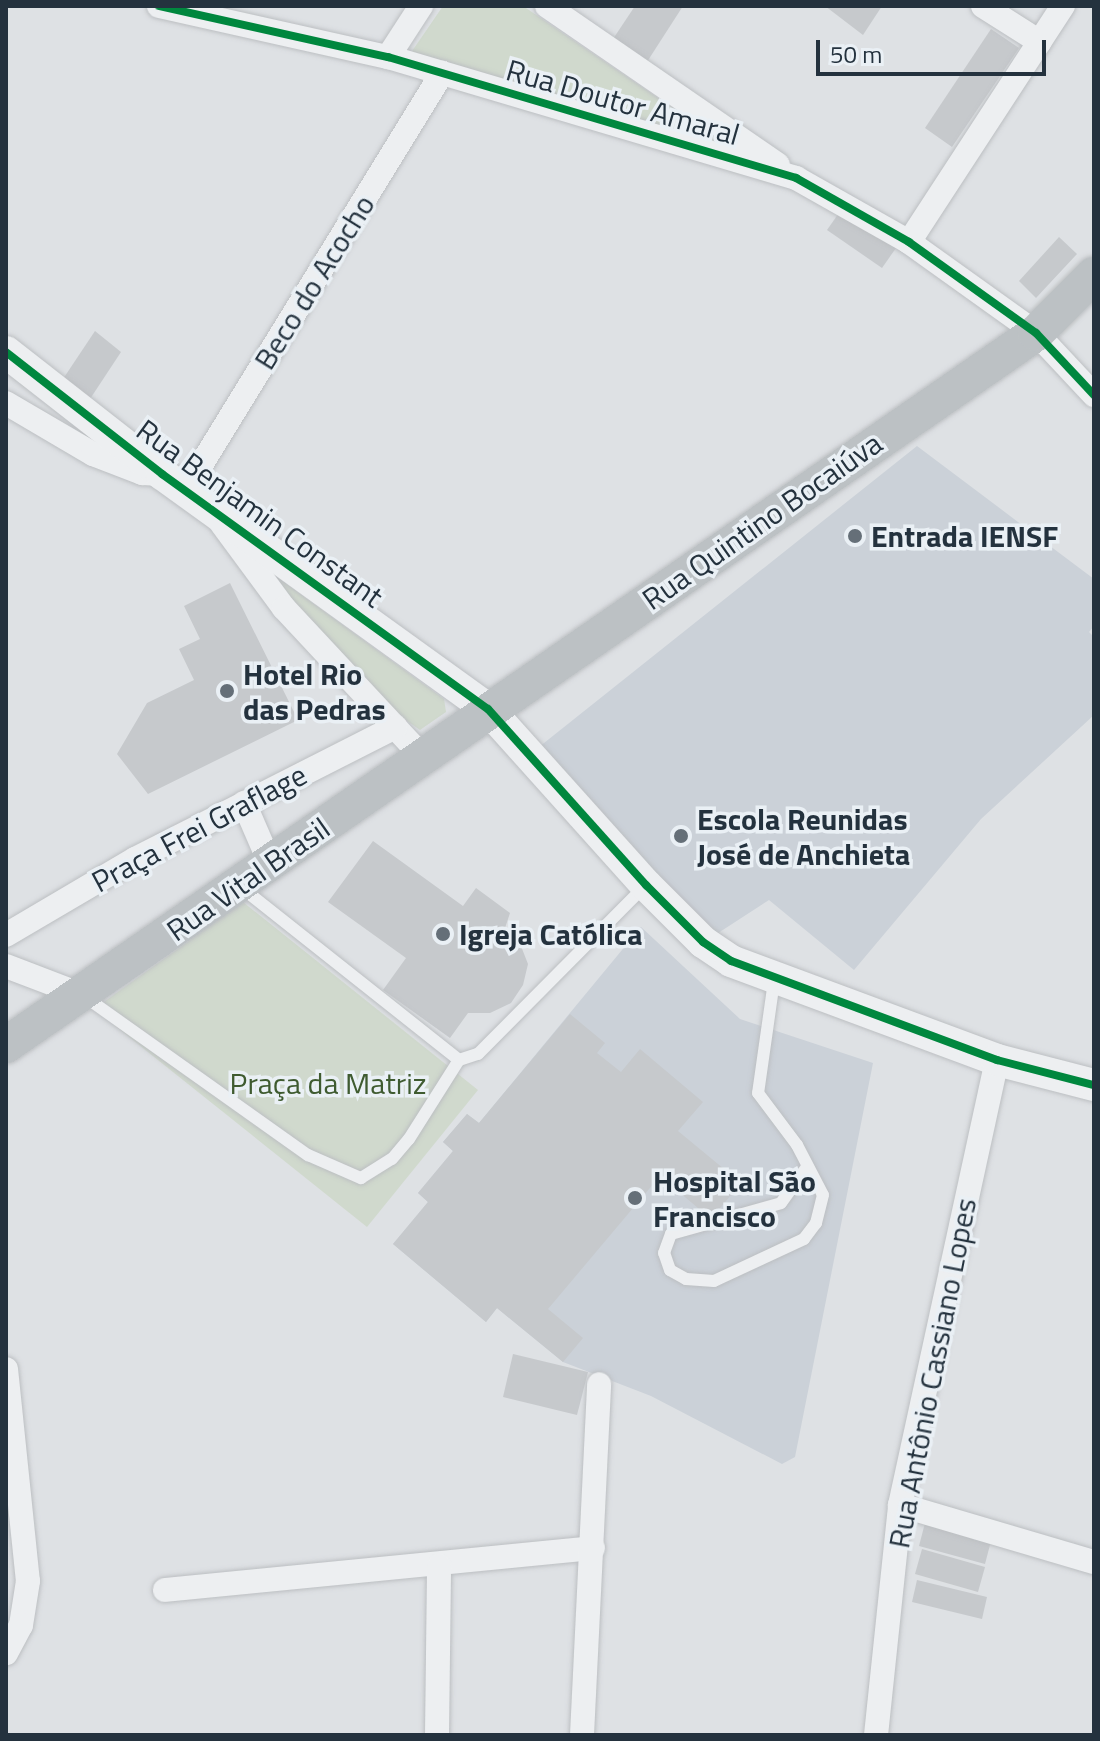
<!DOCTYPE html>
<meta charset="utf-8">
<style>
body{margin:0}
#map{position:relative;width:1100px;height:1741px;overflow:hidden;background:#dee1e4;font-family:"Titillium Web",sans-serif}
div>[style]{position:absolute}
.built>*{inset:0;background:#cbd1d8}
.green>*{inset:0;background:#d0d9cd}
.building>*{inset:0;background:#c6c9cc}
.roads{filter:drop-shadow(0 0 2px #bcbfc2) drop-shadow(0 0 2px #bcbfc2)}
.service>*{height:12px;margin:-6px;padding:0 6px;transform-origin:6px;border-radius:6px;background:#edeff1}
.minor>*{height:24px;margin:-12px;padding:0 12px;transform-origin:12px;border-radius:12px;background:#edeff1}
.tertiary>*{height:32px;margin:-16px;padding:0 16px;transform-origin:16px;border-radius:16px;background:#edeff1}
.secondary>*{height:36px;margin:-18px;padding:0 18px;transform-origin:18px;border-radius:18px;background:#bcc1c4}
.cycleway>*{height:8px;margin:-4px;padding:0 4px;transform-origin:4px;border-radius:4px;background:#00873e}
.dots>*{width:22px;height:22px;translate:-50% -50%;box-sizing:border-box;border:4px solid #eaf0f5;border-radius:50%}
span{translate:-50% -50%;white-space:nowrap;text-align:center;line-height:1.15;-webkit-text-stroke:7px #eaf0f5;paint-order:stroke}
.street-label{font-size:30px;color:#24323e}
.poi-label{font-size:30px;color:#24323e;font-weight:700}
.left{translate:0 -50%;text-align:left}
.park-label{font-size:30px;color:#3f5b30}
.frame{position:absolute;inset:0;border:8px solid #24323e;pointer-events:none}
.scale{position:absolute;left:816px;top:40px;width:230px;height:36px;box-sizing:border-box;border:4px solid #24323e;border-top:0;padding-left:10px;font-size:24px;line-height:28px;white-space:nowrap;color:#24323e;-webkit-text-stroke:6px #eaf0f5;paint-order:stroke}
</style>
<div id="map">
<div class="built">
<i style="clip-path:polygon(917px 446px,1094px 579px,1094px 626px,1089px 632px,1094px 637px,1094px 715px,981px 819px,854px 970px,769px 900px,712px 937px,539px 747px)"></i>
<i style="clip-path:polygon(641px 927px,740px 1019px,873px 1063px,795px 1457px,782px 1464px,651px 1396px,563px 1362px,497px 1308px,486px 1322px,393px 1244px,428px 1202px,418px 1193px,453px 1151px,443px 1142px,467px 1114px,479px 1123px)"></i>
</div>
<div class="green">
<i style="clip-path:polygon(443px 6px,523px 6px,727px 145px,410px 54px)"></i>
<i style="clip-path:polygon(255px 561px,444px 699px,446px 712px,420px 730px,380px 702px)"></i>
<i style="clip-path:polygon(243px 902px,478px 1090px,367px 1227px,94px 1009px)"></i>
</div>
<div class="building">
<i style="clip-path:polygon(635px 6px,683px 6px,645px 65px,611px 42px)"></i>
<i style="clip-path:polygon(825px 6px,882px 6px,863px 35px)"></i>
<i style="clip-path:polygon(991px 29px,1019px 48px,952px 147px,925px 128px)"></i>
<i style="clip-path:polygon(841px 210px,896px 248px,882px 268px,827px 230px)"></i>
<i style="clip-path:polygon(1059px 237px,1077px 254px,1036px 298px,1019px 281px)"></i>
<i style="clip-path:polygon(95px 331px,121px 352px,90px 399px,63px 379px)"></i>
<i style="clip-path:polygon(230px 583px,298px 720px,148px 794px,117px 754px,147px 703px,194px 680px,179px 649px,200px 639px,184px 606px)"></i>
<i style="clip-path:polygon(373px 841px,463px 906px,476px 888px,510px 913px,505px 928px,519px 941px,528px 964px,523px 985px,511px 1003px,490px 1013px,468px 1013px,450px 1038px,383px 990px,406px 958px,328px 902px)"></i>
<i style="clip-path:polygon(570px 1014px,605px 1043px,597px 1053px,621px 1072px,640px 1049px,703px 1102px,678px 1131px,741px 1183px,711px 1219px,660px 1176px,548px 1309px,583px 1338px,563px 1362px,497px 1308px,486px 1322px,393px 1244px,428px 1202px,418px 1193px,453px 1151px,443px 1142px,467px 1114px,479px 1123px)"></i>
<i style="clip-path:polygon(513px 1354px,588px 1372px,577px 1415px,503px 1397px)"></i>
<i style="clip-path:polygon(925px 1523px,991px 1541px,985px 1564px,919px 1546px)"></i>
<i style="clip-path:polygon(922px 1549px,985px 1567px,978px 1592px,915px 1574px)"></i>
<i style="clip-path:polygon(917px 1580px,987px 1597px,982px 1619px,912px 1602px)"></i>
</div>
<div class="roads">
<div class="service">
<i style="left:242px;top:888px;width:277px;rotate:38.4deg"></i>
<i style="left:459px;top:1060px;width:20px;rotate:-18deg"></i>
<i style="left:478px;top:1054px;width:238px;rotate:-45.2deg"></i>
<i style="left:774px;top:981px;width:113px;rotate:98.1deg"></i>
<i style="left:758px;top:1093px;width:65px;rotate:53.1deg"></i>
<i style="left:797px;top:1145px;width:56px;rotate:62.5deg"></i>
<i style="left:823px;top:1195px;width:29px;rotate:104deg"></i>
<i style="left:816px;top:1223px;width:20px;rotate:127deg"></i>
<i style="left:804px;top:1239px;width:99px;rotate:155deg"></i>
<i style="left:714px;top:1281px;width:28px;rotate:-176deg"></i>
<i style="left:686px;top:1279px;width:18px;rotate:-151deg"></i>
<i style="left:670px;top:1270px;width:18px;rotate:-109deg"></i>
<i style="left:664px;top:1253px;width:20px;rotate:-70deg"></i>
<i style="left:671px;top:1234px;width:114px;rotate:-15.7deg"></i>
<i style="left:781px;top:1203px;width:44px;rotate:-54.2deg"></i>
<i style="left:84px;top:996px;width:275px;rotate:35.4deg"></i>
<i style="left:308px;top:1155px;width:58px;rotate:23.5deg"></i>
<i style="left:361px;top:1178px;width:36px;rotate:-32deg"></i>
<i style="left:392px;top:1159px;width:26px;rotate:-50deg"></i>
<i style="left:409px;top:1139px;width:93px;rotate:-57.7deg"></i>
</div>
<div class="minor">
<i style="left:159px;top:6px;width:235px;rotate:12.6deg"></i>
<i style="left:388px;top:57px;width:426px;rotate:16.5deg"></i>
<i style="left:796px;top:178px;width:130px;rotate:29.5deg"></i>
<i style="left:909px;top:242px;width:156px;rotate:35.6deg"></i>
<i style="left:1036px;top:333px;width:85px;rotate:46.9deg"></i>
<i style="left:547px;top:6px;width:280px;rotate:34.5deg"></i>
<i style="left:983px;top:6px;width:67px;rotate:32.3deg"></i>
<i style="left:388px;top:57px;width:61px;rotate:-57.1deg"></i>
<i style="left:909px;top:242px;width:282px;rotate:-56.9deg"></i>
<i style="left:6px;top:403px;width:101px;rotate:30.4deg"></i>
<i style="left:93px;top:454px;width:53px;rotate:21.2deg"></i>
<i style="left:142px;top:473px;width:20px;rotate:3deg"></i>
<i style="left:185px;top:491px;width:491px;rotate:-58.4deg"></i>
<i style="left:222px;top:524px;width:104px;rotate:53.6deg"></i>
<i style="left:284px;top:608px;width:205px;rotate:47deg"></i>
<i style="left:244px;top:803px;width:65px;rotate:66.6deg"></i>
<i style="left:6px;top:935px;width:150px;rotate:-30.5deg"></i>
<i style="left:135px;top:859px;width:292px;rotate:-26.9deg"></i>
<i style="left:6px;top:966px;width:81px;rotate:20.9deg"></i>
<i style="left:6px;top:1369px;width:213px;rotate:84.1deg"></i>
<i style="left:28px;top:1581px;width:45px;rotate:99deg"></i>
<i style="left:21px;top:1625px;width:32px;rotate:118deg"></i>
<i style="left:900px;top:1505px;width:202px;rotate:16.4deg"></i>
<i style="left:165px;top:1590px;width:430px;rotate:-5.6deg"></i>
<i style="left:437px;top:1735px;width:169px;rotate:-89.3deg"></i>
<i style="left:582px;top:1735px;width:351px;rotate:-87.2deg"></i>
<i style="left:876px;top:1735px;width:231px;rotate:-84deg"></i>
<i style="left:900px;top:1505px;width:455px;rotate:-77.7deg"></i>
</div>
<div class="tertiary">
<i style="left:6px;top:352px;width:198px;rotate:38deg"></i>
<i style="left:162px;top:474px;width:402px;rotate:35.8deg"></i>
<i style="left:488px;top:709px;width:237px;rotate:48.1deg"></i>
<i style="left:646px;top:885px;width:81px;rotate:45deg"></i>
<i style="left:703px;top:942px;width:34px;rotate:34deg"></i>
<i style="left:731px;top:961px;width:284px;rotate:20.4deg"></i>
<i style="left:997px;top:1060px;width:100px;rotate:14.5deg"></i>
</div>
<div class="secondary">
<i style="left:6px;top:1045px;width:1252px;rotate:-34.65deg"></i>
<i style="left:1036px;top:333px;width:82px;rotate:-45deg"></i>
</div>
</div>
<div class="cycleway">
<i style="left:159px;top:6px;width:235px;rotate:12.6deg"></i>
<i style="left:388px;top:57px;width:426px;rotate:16.5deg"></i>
<i style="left:796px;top:178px;width:130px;rotate:29.5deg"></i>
<i style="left:909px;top:242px;width:156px;rotate:35.6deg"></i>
<i style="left:1036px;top:333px;width:85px;rotate:46.9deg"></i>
<i style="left:6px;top:352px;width:198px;rotate:38deg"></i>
<i style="left:162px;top:474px;width:402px;rotate:35.8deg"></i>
<i style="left:488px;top:709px;width:237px;rotate:48.1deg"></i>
<i style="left:646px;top:885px;width:81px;rotate:45deg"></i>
<i style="left:703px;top:942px;width:34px;rotate:34deg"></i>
<i style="left:731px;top:961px;width:284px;rotate:20.4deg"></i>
<i style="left:997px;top:1060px;width:100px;rotate:14.5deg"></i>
</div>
<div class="dots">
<i style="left:855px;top:536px;background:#656f78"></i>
<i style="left:227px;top:691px;background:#656f78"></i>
<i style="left:681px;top:836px;background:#656f78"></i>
<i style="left:443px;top:934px;background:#656f78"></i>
<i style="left:635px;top:1198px;background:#656f78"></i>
</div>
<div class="street-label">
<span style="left:623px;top:102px;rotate:16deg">Rua Doutor Amaral</span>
<span style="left:314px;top:282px;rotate:-58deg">Beco do Acocho</span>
<span style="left:260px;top:513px;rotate:36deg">Rua Benjamin Constant</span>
<span style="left:762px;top:521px;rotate:-35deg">Rua Quintino Bocaiúva</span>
<span style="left:199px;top:828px;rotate:-28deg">Praça Frei Graflage</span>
<span style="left:248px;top:879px;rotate:-35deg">Rua Vital Brasil</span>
<span style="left:932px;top:1373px;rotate:-79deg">Rua Antônio Cassiano Lopes</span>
</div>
<div class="poi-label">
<span class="left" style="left:871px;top:536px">Entrada IENSF</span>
<span class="left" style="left:243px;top:691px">Hotel Rio<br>das Pedras</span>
<span class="left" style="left:697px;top:836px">Escola Reunidas<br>José de Anchieta</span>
<span class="left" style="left:459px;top:934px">Igreja Católica</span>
<span class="left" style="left:653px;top:1198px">Hospital São<br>Francisco</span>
</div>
<div class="park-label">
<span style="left:328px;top:1083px">Praça da Matriz</span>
</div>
<div class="frame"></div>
<div class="scale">50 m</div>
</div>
